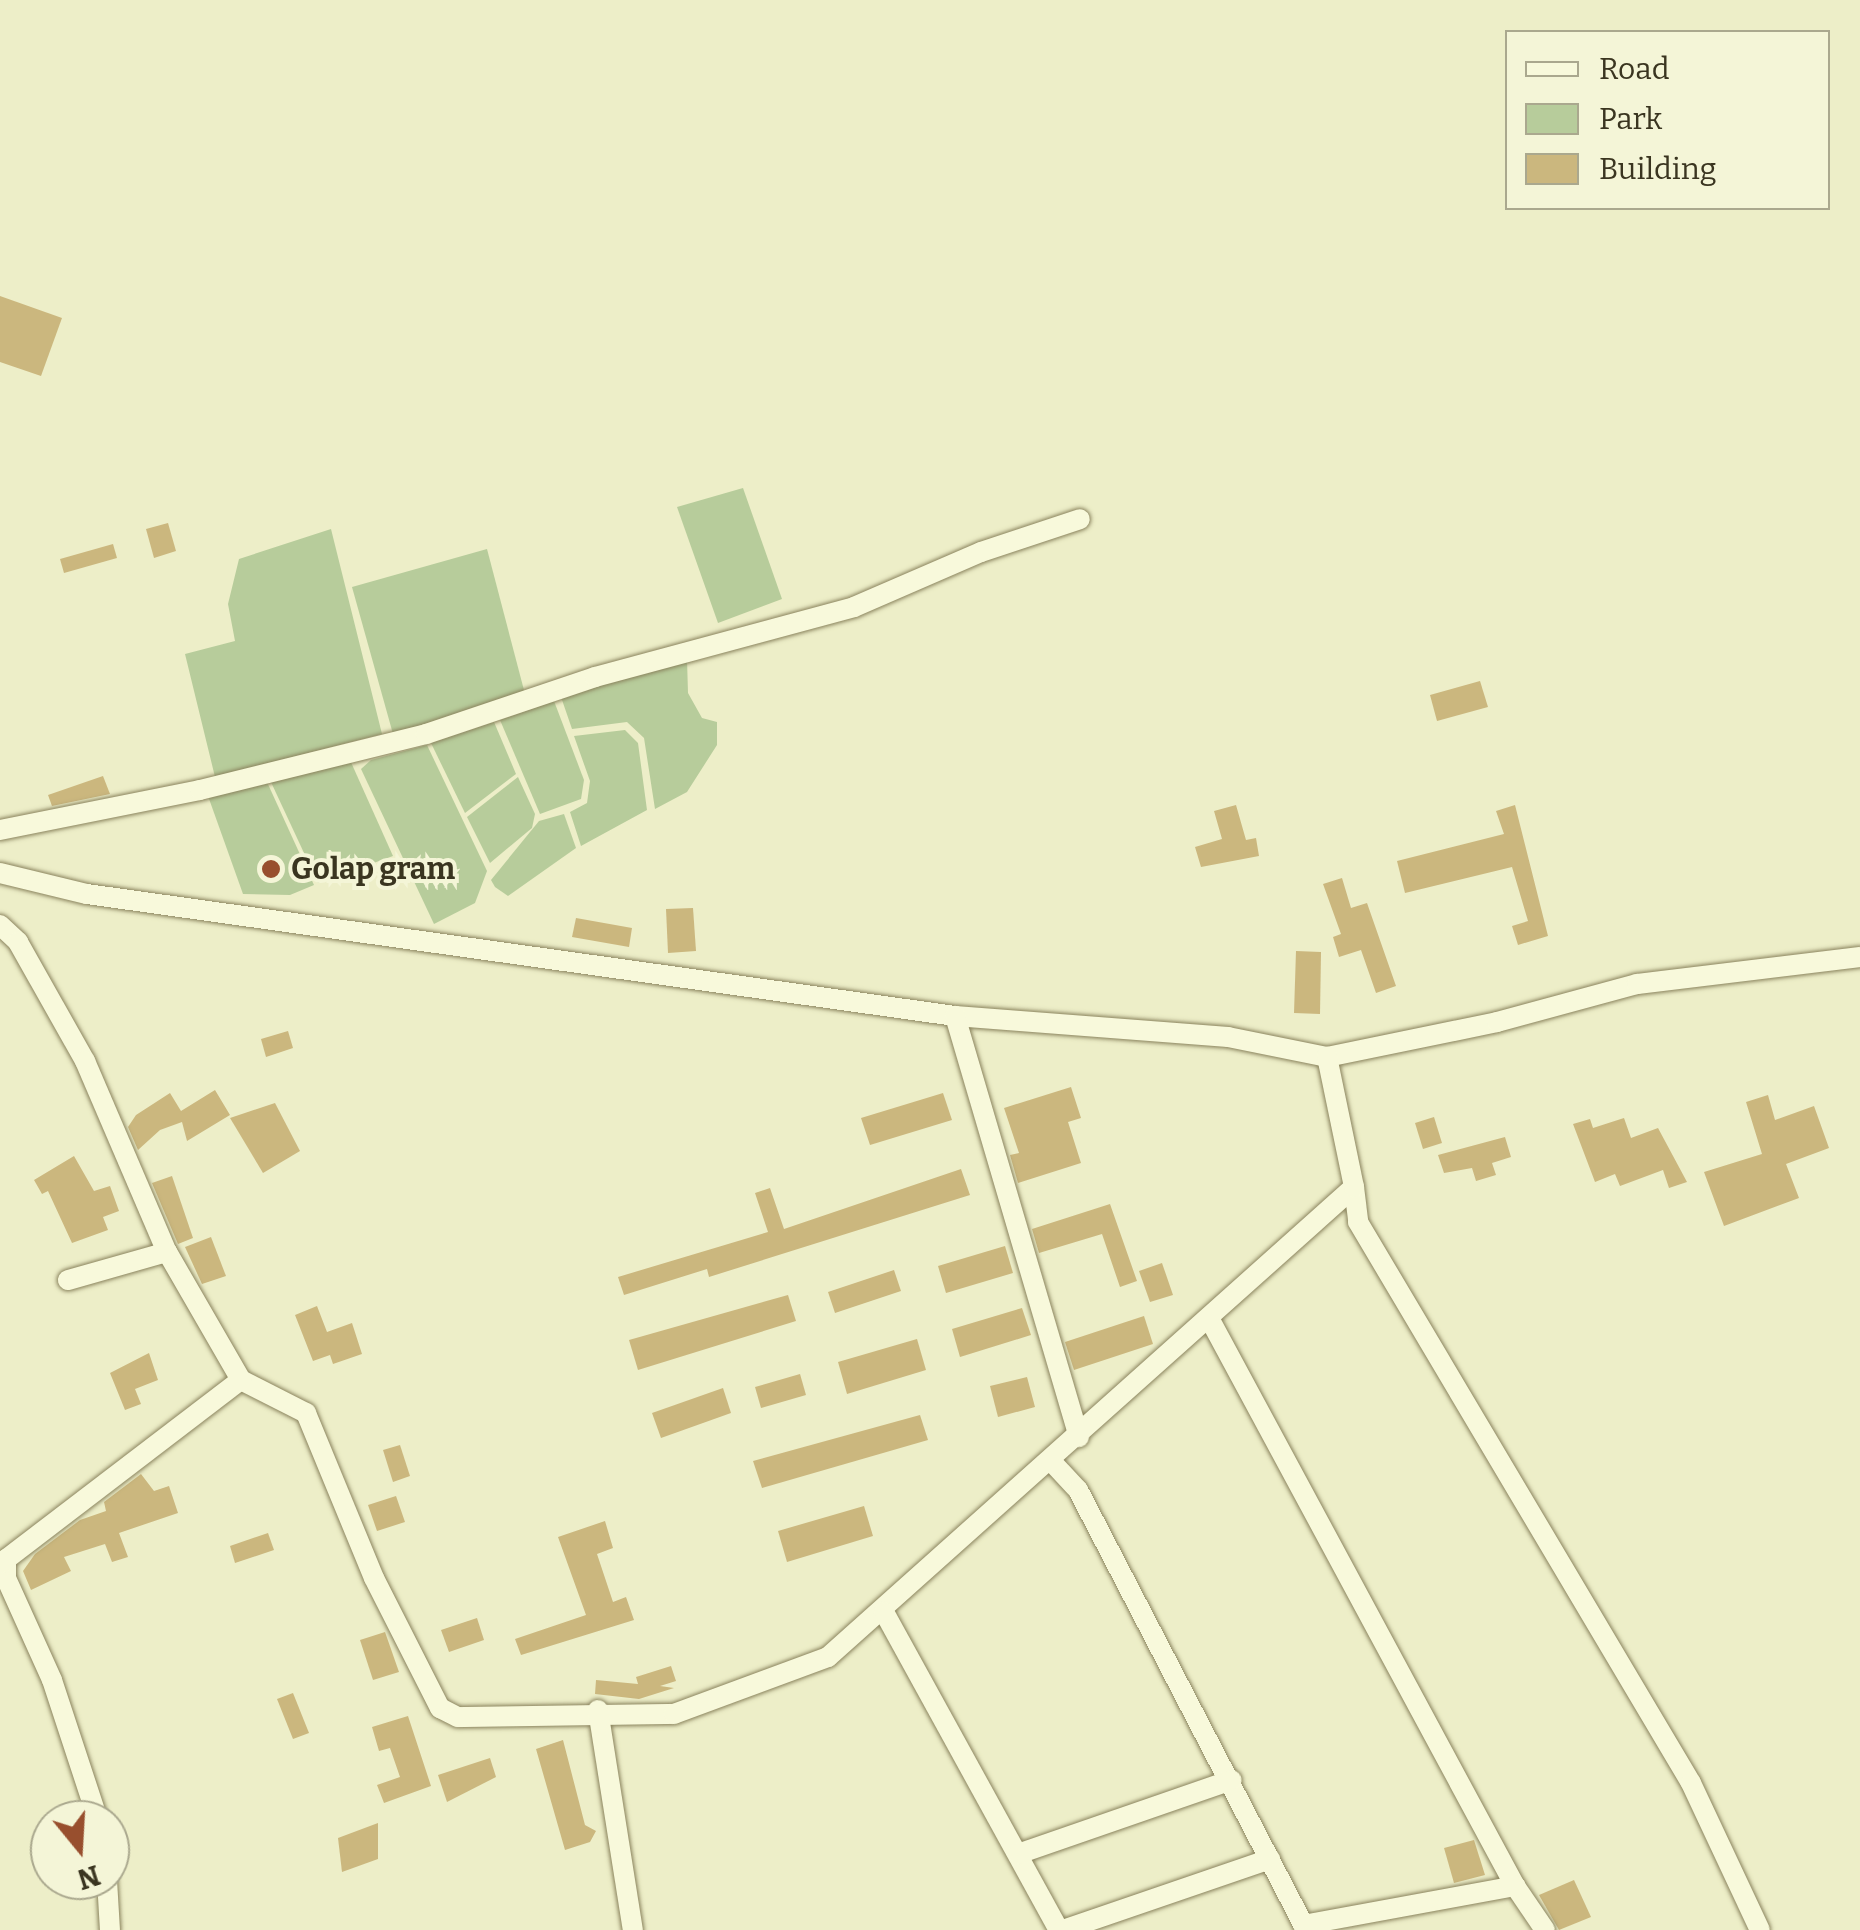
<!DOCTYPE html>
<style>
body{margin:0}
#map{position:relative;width:1860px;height:1930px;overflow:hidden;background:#edeec8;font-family:Bitter,serif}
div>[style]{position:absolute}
.green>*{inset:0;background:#b7cc9b}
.building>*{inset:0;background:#cbb77e}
.roads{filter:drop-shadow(0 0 2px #8a835d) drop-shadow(0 0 2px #8a835d)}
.minor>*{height:20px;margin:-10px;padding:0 10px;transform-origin:10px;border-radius:10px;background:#f8f9db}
.dots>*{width:28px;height:28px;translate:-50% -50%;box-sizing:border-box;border:5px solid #f4f5d7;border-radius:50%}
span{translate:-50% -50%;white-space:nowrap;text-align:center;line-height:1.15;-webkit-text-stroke:8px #f4f5d7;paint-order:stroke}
.poi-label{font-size:30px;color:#3a3520;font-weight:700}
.left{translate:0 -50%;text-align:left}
.legend{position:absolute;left:1505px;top:30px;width:325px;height:180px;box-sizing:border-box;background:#f4f5d7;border:2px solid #aaa88e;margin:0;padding:12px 18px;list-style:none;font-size:30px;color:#3a3520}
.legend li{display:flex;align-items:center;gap:20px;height:50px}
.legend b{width:50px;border:2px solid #aaa88e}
.north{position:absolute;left:30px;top:1800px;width:100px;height:100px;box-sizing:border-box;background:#f4f5d7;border:2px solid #aaa88e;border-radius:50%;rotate:162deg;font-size:28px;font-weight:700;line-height:40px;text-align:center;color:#3a3520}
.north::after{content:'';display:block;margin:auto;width:35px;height:45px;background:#984f2e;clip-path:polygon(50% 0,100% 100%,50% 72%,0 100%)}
</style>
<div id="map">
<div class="green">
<i style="clip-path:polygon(743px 488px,782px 599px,718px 623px,677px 507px)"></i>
<i style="clip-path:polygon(331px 529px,382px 734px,215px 777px,185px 654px,235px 641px,228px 604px,239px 559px)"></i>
<i style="clip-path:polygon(487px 549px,525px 694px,393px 734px,352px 587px)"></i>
<i style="clip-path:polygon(687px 659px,688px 693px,702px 718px,717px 722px,717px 745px,687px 792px,655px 809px,644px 738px,627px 722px,572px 729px,561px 697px)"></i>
<i style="clip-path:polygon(554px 701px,584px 780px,581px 799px,540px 814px,500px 720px)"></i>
<i style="clip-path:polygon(494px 722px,516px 774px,465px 813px,431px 743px)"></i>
<i style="clip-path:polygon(625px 730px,638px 743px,647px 810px,581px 846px,570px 812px,587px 803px,590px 781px,574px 736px)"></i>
<i style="clip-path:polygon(427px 745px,487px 871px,475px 903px,434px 924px,361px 769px,371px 760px)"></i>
<i style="clip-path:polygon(350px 760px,393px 856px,318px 883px,270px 780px)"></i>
<i style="clip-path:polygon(518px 777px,535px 814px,532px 828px,490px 863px,467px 817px)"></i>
<i style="clip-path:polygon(267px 782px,314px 885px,290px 895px,243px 894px,208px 796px)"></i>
<i style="clip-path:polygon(564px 814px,576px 848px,508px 896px,495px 887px,491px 880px,539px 821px)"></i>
</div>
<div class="building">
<i style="clip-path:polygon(0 296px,62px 318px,41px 376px,0 362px)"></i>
<i style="clip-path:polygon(168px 523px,176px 551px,154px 558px,146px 529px)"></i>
<i style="clip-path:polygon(113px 544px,117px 558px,64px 573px,60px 559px)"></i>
<i style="clip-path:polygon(1480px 681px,1488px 707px,1437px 721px,1430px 695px)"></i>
<i style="clip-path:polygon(103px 776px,110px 794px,52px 806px,48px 795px)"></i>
<i style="clip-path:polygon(1236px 805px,1246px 840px,1256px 838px,1259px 856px,1201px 867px,1195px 847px,1222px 839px,1214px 811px)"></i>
<i style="clip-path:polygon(1515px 805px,1548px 936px,1518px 945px,1512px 926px,1528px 921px,1512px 867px,1405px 893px,1397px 861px,1504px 834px,1496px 811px)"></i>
<i style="clip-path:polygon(1342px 878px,1351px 908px,1367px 903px,1396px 986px,1376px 993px,1361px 950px,1339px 957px,1333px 937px,1341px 934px,1323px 884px)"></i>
<i style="clip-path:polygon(693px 908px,696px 951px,668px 953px,666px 909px)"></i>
<i style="clip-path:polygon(576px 918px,632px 928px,629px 947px,572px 937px)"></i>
<i style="clip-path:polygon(1296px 951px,1321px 952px,1320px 1014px,1294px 1013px)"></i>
<i style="clip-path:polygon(288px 1031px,293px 1048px,266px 1057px,261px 1039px)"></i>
<i style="clip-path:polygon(1071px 1087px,1081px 1118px,1068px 1122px,1081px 1163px,1018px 1183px,1010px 1155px,1019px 1153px,1004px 1108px)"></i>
<i style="clip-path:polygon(215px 1090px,230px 1115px,187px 1141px,182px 1122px,160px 1130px,138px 1150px,128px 1127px,136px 1115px,170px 1093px,181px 1111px)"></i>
<i style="clip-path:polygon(943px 1093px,952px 1120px,870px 1145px,861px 1118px)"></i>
<i style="clip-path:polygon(1768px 1095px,1775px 1120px,1814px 1106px,1829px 1148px,1786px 1164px,1799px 1198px,1724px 1226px,1704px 1172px,1762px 1154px,1746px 1102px)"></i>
<i style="clip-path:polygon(275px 1103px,300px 1151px,263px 1173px,230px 1118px)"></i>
<i style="clip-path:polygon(1434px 1117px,1442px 1143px,1423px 1149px,1415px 1123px)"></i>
<i style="clip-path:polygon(1624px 1118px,1631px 1138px,1658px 1128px,1687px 1182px,1669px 1188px,1663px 1170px,1620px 1186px,1615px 1174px,1595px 1182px,1573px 1124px,1590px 1119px,1593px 1128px)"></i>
<i style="clip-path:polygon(1505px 1137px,1511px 1157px,1492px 1163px,1496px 1175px,1476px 1181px,1472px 1168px,1444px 1173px,1438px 1155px)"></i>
<i style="clip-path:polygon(74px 1156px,94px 1191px,110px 1186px,119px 1211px,103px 1217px,108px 1230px,72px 1243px,48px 1191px,42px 1194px,34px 1180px)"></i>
<i style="clip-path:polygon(961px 1169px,970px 1195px,709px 1277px,707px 1269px,624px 1295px,618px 1277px,768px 1232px,755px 1193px,770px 1188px,784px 1229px)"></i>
<i style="clip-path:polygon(172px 1176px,193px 1238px,178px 1244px,152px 1183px)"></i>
<i style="clip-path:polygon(1110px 1204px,1137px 1281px,1120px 1287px,1102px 1234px,1039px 1253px,1032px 1229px)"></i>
<i style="clip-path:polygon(211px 1237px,226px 1276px,202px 1284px,185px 1247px)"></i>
<i style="clip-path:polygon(1005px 1246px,1013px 1273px,946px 1293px,938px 1266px)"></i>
<i style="clip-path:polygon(1162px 1263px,1173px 1295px,1150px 1302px,1139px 1271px)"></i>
<i style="clip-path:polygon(894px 1270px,901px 1291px,835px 1313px,828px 1292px)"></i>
<i style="clip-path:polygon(788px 1295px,796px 1321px,638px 1370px,629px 1340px)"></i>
<i style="clip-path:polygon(317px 1306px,327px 1332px,352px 1323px,362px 1354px,333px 1364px,330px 1355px,313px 1361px,295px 1315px)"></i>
<i style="clip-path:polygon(1022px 1308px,1031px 1335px,960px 1357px,952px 1329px)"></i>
<i style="clip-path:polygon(1144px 1316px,1153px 1344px,1074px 1370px,1065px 1342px)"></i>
<i style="clip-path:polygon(917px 1339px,926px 1370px,847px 1394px,838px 1362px)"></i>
<i style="clip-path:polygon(149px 1353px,158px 1380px,135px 1389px,141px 1404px,125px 1410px,110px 1373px)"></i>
<i style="clip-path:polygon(800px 1374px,806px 1395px,761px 1408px,755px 1387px)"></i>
<i style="clip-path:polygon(1027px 1377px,1035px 1407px,998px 1417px,990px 1386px)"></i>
<i style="clip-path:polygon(723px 1388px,731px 1413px,661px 1438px,652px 1413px)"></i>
<i style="clip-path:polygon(920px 1415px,928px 1440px,762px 1488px,753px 1461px)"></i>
<i style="clip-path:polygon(400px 1445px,410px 1476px,393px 1482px,383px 1450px)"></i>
<i style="clip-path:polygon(141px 1474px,154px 1491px,169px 1486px,178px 1513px,119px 1533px,128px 1557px,112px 1562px,105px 1544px,64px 1557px,71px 1571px,31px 1590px,23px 1571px,35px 1554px,80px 1520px,106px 1511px,104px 1502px)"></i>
<i style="clip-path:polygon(396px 1496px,405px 1522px,377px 1531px,368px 1505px)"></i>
<i style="clip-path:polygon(864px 1506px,873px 1536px,787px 1562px,778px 1531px)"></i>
<i style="clip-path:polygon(605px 1521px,613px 1548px,597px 1554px,613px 1602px,626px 1597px,634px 1620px,521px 1655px,515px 1639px,586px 1615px,558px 1537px)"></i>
<i style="clip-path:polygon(268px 1533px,274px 1550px,235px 1563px,230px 1546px)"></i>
<i style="clip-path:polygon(477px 1618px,484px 1640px,449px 1652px,441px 1630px)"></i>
<i style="clip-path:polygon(385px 1632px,399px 1672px,373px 1680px,360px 1640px)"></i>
<i style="clip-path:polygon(671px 1666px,676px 1681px,660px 1686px,674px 1688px,639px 1699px,595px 1694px,596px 1680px,638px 1684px,636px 1677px)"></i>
<i style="clip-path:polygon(293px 1693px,309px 1733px,293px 1739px,277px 1699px)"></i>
<i style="clip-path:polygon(408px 1716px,431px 1786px,384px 1803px,377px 1785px,400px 1777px,390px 1748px,379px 1751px,372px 1727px)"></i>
<i style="clip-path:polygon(563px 1740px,585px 1825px,596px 1831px,590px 1842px,565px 1850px,536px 1749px)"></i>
<i style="clip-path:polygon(490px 1758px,496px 1777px,447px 1802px,438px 1775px)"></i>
<i style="clip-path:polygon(378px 1823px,378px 1859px,342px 1872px,338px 1838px)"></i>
<i style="clip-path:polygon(1474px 1840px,1485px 1875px,1454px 1883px,1444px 1848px)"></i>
<i style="clip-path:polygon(1574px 1880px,1591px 1917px,1559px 1930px,1539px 1895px)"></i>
</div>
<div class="roads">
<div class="minor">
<i style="left:0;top:830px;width:204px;rotate:-11.3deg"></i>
<i style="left:200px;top:790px;width:233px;rotate:-13.9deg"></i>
<i style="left:426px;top:734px;width:178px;rotate:-18.6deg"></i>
<i style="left:595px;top:677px;width:268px;rotate:-15.1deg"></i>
<i style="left:854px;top:607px;width:138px;rotate:-23.4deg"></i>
<i style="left:981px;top:552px;width:104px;rotate:-18.4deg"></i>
<i style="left:0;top:873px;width:89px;rotate:13.6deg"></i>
<i style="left:87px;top:894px;width:877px;rotate:8deg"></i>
<i style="left:955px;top:1016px;width:274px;rotate:4.4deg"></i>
<i style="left:1228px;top:1037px;width:101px;rotate:11.4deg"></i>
<i style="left:1327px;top:1057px;width:174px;rotate:-11.6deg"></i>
<i style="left:1497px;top:1022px;width:145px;rotate:-15.2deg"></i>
<i style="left:1637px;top:984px;width:225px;rotate:-6.9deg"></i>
<i style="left:0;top:925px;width:25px;rotate:43deg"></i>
<i style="left:18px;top:942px;width:137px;rotate:60.6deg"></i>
<i style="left:85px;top:1061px;width:208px;rotate:66.8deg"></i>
<i style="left:955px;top:1016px;width:439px;rotate:73.6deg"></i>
<i style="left:1354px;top:1187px;width:35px;rotate:83deg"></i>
<i style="left:1358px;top:1222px;width:652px;rotate:59.31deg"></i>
<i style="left:1691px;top:1783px;width:162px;rotate:64.9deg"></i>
<i style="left:1209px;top:1318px;width:645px;rotate:61.69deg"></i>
<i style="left:1515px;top:1886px;width:53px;rotate:55.7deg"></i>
<i style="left:241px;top:1380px;width:73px;rotate:26.9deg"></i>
<i style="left:306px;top:1413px;width:178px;rotate:67.6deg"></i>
<i style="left:374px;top:1578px;width:146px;rotate:63.1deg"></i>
<i style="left:440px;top:1708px;width:20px;rotate:27deg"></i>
<i style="left:458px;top:1717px;width:216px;rotate:-0.8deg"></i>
<i style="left:674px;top:1714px;width:164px;rotate:-20.3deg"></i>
<i style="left:828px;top:1657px;width:705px;rotate:-41.78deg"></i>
<i style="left:1354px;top:1187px;width:133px;rotate:-101.7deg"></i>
<i style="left:1051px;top:1461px;width:40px;rotate:47deg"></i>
<i style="left:1078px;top:1490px;width:496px;rotate:62.6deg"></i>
<i style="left:6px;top:1559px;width:19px;rotate:90deg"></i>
<i style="left:6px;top:1578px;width:112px;rotate:65.7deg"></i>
<i style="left:52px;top:1680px;width:147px;rotate:71.8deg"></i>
<i style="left:0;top:1564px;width:303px;rotate:-37.4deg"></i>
<i style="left:241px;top:1380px;width:148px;rotate:-120deg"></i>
<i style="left:167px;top:1252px;width:103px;rotate:164.2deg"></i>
<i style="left:884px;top:1612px;width:363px;rotate:61.2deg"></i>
<i style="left:598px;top:1710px;width:223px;rotate:81deg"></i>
<i style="left:1018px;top:1854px;width:226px;rotate:-19.1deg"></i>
<i style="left:107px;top:1880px;width:50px;rotate:86.6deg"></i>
<i style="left:1303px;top:1925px;width:216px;rotate:-10.4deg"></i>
<i style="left:1063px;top:1930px;width:219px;rotate:-18.9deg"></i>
</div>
</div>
<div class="dots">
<i style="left:271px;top:869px;background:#984f2e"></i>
</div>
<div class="poi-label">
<span class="left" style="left:291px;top:869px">Golap gram</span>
</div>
<ul class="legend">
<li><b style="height:12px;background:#f8f9db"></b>Road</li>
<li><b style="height:28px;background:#b7cc9b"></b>Park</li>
<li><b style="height:28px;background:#cbb77e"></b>Building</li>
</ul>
<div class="north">N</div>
</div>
